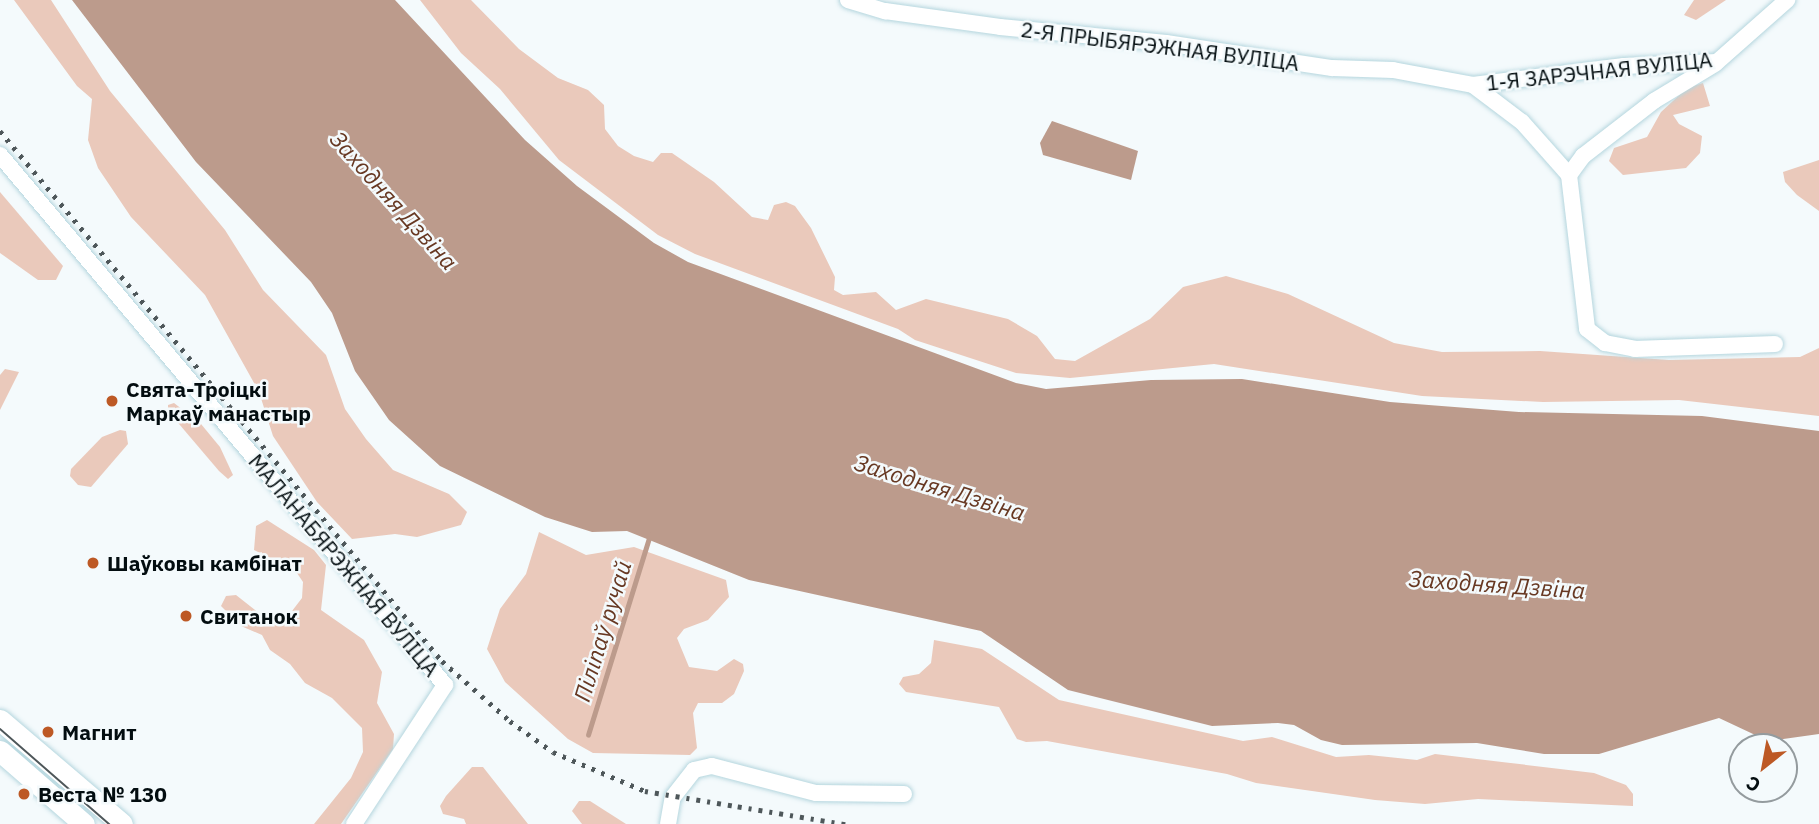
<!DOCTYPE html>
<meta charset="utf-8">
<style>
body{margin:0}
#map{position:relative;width:1819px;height:824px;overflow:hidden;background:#f4fafc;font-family:"IBM Plex Sans",sans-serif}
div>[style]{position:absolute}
.green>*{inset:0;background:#eac9bb}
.water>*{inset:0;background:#bc9b8c}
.stream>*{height:4.5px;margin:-2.25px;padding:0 2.25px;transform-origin:2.25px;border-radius:2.25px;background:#bc9b8c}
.roads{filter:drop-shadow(0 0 2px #b5d6de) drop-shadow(0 0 2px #b5d6de)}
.minor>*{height:16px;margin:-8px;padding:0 8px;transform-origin:8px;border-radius:8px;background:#fff}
.major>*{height:21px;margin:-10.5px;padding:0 10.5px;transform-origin:10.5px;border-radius:10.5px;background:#fff}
.tram>*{height:2px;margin:-1px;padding:0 1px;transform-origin:1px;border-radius:1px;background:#4e575a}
.rail>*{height:4.5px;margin-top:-2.25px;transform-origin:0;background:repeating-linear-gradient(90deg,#4e575a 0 3.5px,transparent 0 10.5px)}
.dots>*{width:19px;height:19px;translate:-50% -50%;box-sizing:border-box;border:4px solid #f4fafc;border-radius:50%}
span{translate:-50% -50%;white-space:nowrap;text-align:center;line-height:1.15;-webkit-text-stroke:5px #f4fafc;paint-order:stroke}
.street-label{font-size:21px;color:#030d10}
.poi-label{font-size:21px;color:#030d10;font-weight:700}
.left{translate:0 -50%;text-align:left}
.water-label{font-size:23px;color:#673822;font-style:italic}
.north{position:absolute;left:1728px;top:733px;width:70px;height:70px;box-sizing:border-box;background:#f4fafc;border:2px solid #949b9e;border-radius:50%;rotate:211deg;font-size:19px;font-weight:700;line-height:28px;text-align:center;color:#030d10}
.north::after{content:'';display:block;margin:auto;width:24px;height:32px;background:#bd5925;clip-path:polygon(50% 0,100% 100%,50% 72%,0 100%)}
</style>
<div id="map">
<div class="green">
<i style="clip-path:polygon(14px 0,51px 0,110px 91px,225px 230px,263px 290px,326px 355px,345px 409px,366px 439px,393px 470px,449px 494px,467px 512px,461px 525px,417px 537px,395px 534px,352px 539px,317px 502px,273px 436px,259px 392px,205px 295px,131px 217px,98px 168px,88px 140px,92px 99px,77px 86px)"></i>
<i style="clip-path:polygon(420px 0,471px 0,519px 49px,558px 78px,588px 90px,604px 105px,605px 129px,618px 146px,634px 156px,653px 162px,661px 153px,672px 153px,714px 182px,752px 217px,768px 220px,774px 205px,786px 202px,795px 206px,811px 228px,835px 277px,834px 290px,843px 295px,876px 292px,896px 310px,926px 299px,1008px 319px,1037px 336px,1055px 359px,1075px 361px,1150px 319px,1183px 287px,1226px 276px,1288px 294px,1394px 343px,1442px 352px,1540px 351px,1669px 360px,1800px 357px,1819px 348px,1819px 416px,1679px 400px,1543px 402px,1422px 396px,1214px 364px,1070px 378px,1016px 373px,915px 340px,898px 329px,695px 254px,658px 235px,559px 160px,500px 89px,461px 53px)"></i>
<i style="clip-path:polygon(1694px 0,1726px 0,1696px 20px,1684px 15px)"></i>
<i style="clip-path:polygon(1703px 83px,1710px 106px,1673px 115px,1679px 124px,1702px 136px,1700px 153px,1686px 168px,1623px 175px,1609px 161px,1614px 148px,1647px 137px,1661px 112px,1687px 88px)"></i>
<i style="clip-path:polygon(1819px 160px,1819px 211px,1797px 195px,1785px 182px,1783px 172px)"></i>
<i style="clip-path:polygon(0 192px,63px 266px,56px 280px,38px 280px,0 253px)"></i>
<i style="clip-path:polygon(5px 369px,19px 372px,0 410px,0 375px)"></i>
<i style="clip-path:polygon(174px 403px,201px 424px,220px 447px,233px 475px,228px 479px,219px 471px,168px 411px,168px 405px)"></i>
<i style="clip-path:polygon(120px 430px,126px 431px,128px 444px,91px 487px,78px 485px,70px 476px,71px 469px,102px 437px)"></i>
<i style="clip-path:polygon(267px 520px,314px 550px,326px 565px,321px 610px,364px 640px,382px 672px,377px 703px,394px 734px,393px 749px,341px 824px,314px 824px,351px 778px,363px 752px,362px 728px,332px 698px,305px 683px,290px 664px,270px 650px,262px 635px,241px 626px,221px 606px,226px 596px,236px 595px,269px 621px,282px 624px,302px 598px,303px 582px,295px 570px,254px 550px,256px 526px)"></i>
<i style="clip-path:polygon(539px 532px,586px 555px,634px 547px,726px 580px,729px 597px,708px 620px,684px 629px,677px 638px,689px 667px,717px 671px,734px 659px,743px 664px,744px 671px,734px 694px,722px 703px,698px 703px,693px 713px,697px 748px,690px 755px,593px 753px,568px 739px,505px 682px,487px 649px,500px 609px,526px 574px)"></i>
<i style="clip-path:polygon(934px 640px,982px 649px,1059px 700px,1243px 741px,1272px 737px,1336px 757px,1369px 755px,1417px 760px,1435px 754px,1594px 773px,1626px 785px,1633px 794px,1633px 806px,1478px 799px,1425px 804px,1375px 800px,1256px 783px,1227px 774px,1047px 741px,1026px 742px,1017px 739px,999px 707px,906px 692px,899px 684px,903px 677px,919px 674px,931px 663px)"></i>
<i style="clip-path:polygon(472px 767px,483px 767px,528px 824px,466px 824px,464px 819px,443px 814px,440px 806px,446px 796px)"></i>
<i style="clip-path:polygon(579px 801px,590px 801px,626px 824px,582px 824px,572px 811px)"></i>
</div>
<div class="water">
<i style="clip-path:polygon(72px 0,395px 0,525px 140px,577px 186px,654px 243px,688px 262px,1016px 383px,1046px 389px,1151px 380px,1242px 379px,1390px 402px,1519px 412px,1702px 416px,1819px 431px,1819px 734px,1768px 741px,1719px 718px,1599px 754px,1544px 754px,1477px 743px,1342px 745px,1321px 740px,1294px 725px,1278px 723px,1212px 726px,1068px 690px,981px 631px,749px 580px,627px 531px,592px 532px,545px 517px,440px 466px,389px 420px,355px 371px,332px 313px,311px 282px,196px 162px)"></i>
<i style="clip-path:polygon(1052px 121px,1138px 151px,1131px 180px,1043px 155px,1040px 143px)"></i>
</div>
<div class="stream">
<i style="left:588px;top:735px;width:209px;rotate:-72.8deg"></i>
</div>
<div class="roads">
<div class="minor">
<i style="left:848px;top:0;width:39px;rotate:17deg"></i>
<i style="left:885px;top:11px;width:116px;rotate:7.9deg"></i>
<i style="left:1000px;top:27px;width:167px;rotate:5.5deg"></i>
<i style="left:1166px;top:43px;width:168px;rotate:8.6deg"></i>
<i style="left:1332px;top:68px;width:61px;rotate:1.9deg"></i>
<i style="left:1393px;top:70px;width:81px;rotate:10.6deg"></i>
<i style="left:1473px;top:85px;width:152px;rotate:-7.2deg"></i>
<i style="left:1624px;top:66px;width:93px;rotate:-2.5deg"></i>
<i style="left:1717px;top:62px;width:94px;rotate:-41.5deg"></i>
<i style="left:1715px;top:64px;width:71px;rotate:148.8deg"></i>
<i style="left:1654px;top:101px;width:90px;rotate:142.2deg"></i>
<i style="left:1583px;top:156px;width:24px;rotate:126deg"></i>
<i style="left:1569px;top:175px;width:155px;rotate:83.3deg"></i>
<i style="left:1587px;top:329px;width:23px;rotate:38deg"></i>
<i style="left:1605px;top:343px;width:31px;rotate:11deg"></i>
<i style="left:1635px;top:349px;width:140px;rotate:-2deg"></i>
<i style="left:1473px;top:85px;width:61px;rotate:37.1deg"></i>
<i style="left:1522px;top:122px;width:71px;rotate:48.4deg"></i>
<i style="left:0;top:155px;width:692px;rotate:49.98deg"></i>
<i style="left:445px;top:685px;width:166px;rotate:123.2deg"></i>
<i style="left:668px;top:824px;width:27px;rotate:-80deg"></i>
<i style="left:673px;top:797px;width:34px;rotate:-52deg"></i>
<i style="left:694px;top:770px;width:18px;rotate:-13deg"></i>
<i style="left:712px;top:766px;width:107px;rotate:14.6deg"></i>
<i style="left:816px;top:793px;width:88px;rotate:0.7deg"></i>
</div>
<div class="major">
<i style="left:0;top:720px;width:160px;rotate:40.4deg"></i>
<i style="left:0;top:751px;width:111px;rotate:41deg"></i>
</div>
</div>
<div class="tram">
<i style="left:0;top:729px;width:145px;rotate:41.1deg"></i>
</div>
<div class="rail">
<i style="left:0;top:131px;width:690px;rotate:50.17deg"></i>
<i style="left:442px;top:661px;width:91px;rotate:41.4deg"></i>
<i style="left:510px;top:721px;width:53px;rotate:35.8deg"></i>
<i style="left:553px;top:752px;width:100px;rotate:23deg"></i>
<i style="left:645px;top:791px;width:203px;rotate:9.4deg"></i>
</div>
<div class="dots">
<i style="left:112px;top:401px;background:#bd5925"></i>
<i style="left:93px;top:563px;background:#bd5925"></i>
<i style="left:186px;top:616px;background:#bd5925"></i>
<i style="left:48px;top:732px;background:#bd5925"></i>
<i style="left:24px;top:794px;background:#bd5925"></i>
</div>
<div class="street-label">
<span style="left:1160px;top:46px;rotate:7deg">2-Я ПРЫБЯРЭЖНАЯ ВУЛІЦА</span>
<span style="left:1599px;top:71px;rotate:-6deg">1-Я ЗАРЭЧНАЯ ВУЛІЦА</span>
<span style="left:344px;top:565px;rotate:50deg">МАЛАНАБЯРЭЖНАЯ ВУЛІЦА</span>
</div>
<div class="poi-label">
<span class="left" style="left:126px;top:401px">Свята-Троіцкі<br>Маркаў манастыр</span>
<span class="left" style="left:107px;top:563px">Шаўковы камбінат</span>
<span class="left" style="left:200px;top:616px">Свитанок</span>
<span class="left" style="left:62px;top:732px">Магнит</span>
<span class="left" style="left:38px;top:794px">Веста № 130</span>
</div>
<div class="water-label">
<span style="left:394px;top:200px;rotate:48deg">Заходняя Дзвіна</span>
<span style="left:940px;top:487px;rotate:17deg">Заходняя Дзвіна</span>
<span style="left:1497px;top:584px;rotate:4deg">Заходняя Дзвіна</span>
<span style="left:602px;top:631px;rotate:-73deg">Піліпаў ручай</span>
</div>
<div class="north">С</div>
</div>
